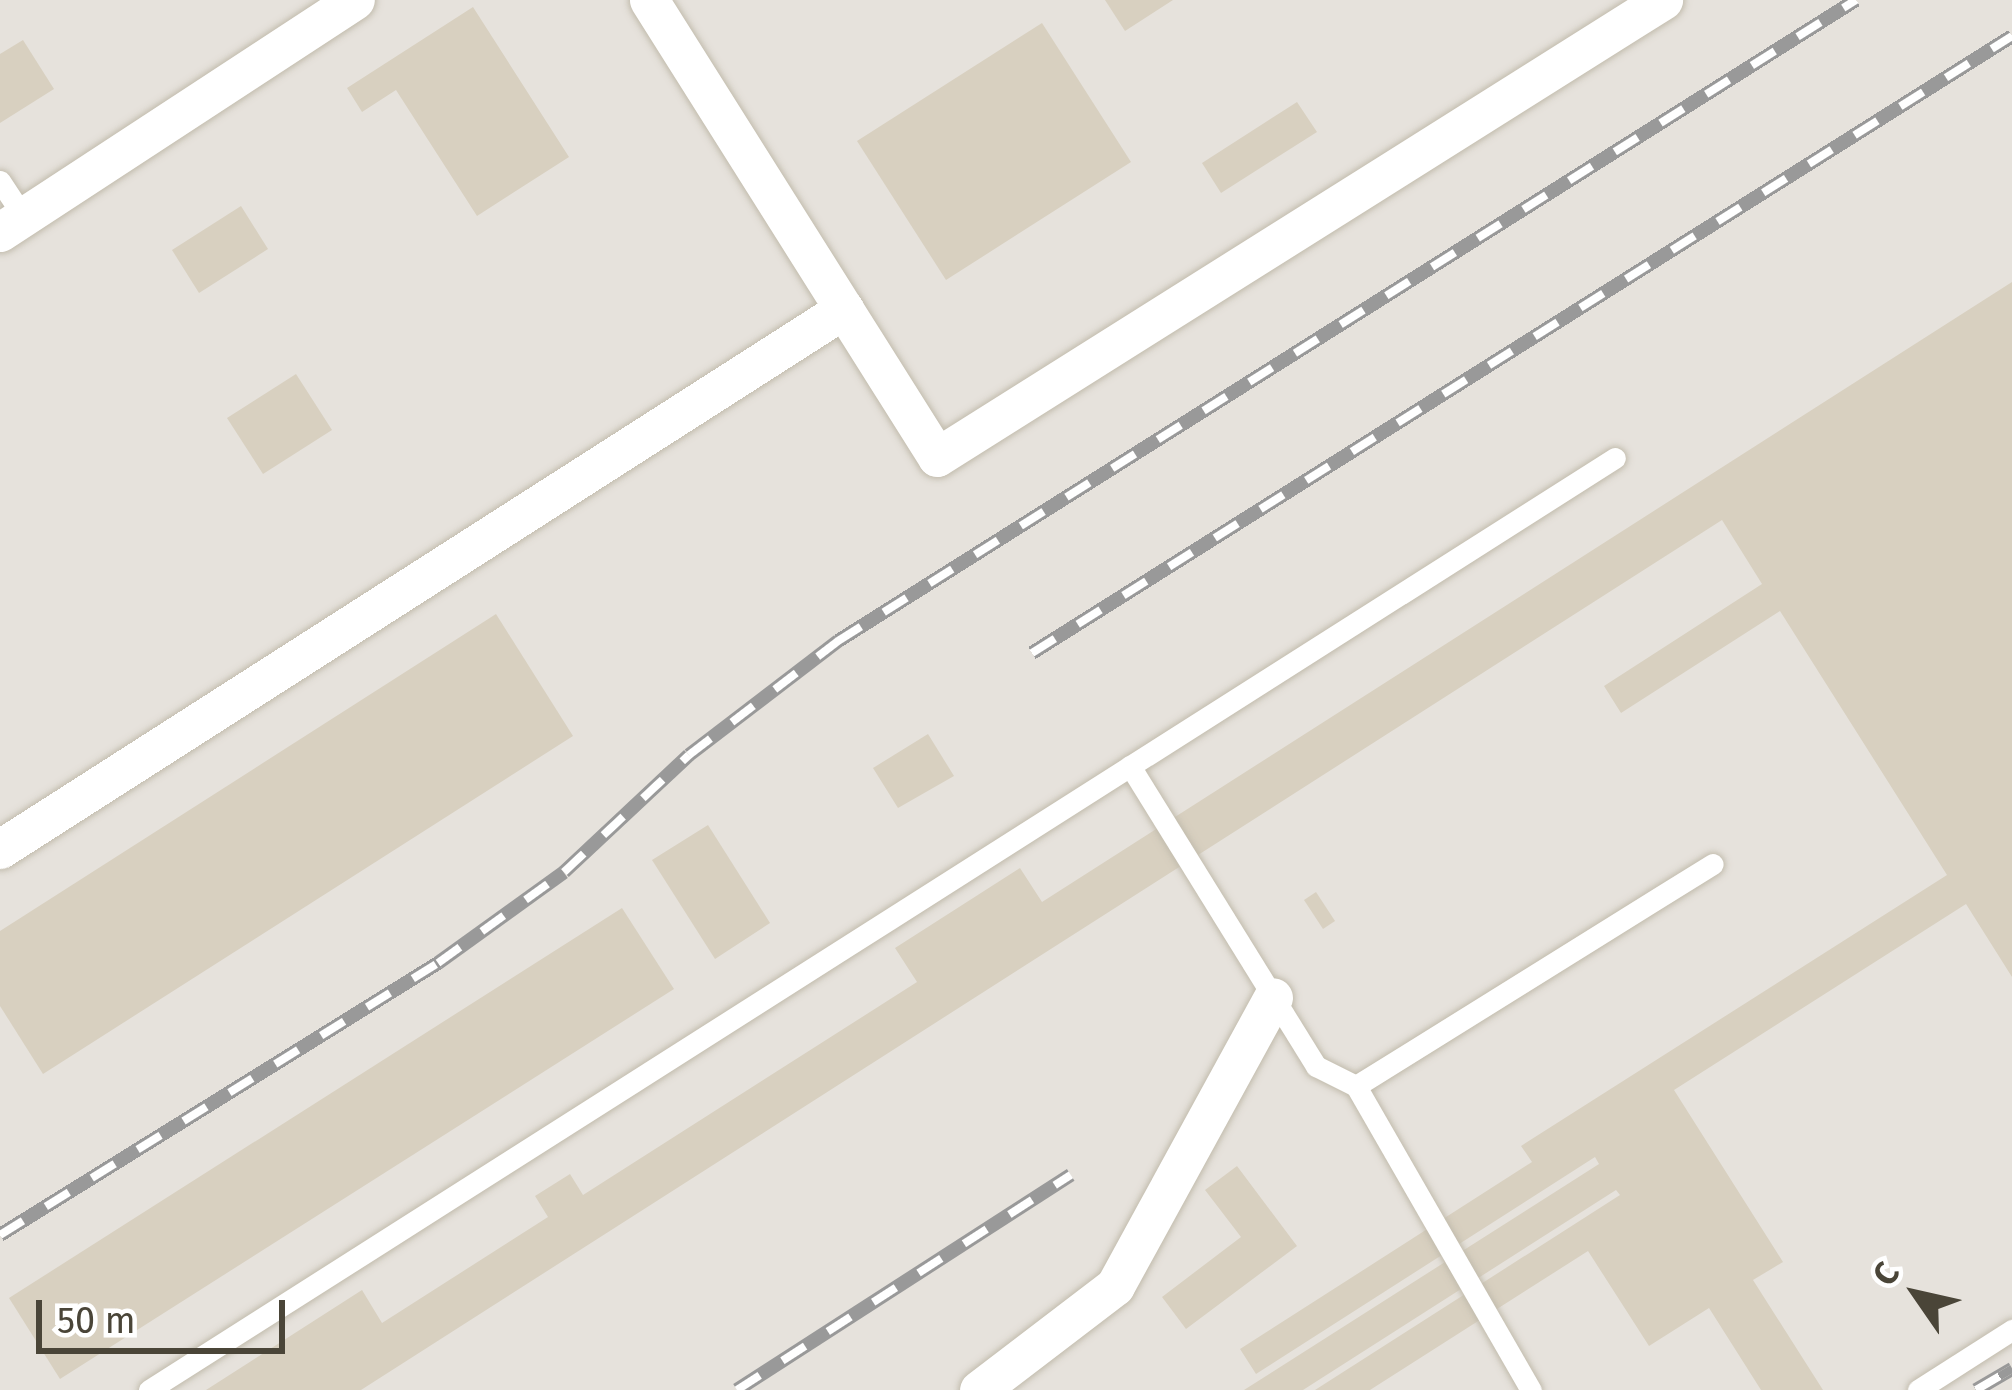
<!DOCTYPE html>
<meta charset="utf-8">
<style>
body{margin:0}
#map{position:relative;width:2012px;height:1390px;overflow:hidden;background:#f6f3eb;font-family:"Fira Sans",sans-serif}
div>[style]{position:absolute}
.industrial>*{inset:0;background:#e6e2dc}
.building>*{inset:0;background:#d8d0c0}
.roads{filter:drop-shadow(0 0 3px #c2bcad) drop-shadow(0 0 3px #c2bcad)}
.service>*{height:21px;margin:-10.5px;padding:0 10.5px;transform-origin:10.5px;border-radius:10.5px;background:#fff}
.minor>*{height:39px;margin:-19.5px;padding:0 19.5px;transform-origin:19.5px;border-radius:19.5px;background:#fff}
.rail>*{height:14px;margin-top:-7px;transform-origin:0;background:repeating-linear-gradient(90deg,#fff 0 27px,#999 0 54px);box-sizing:border-box;border-block:3px solid #999}
span{translate:-50% -50%;white-space:nowrap;text-align:center;line-height:1.15;-webkit-text-stroke:10px #fff;paint-order:stroke}
.north{position:absolute;left:1856px;top:1234px;width:120px;height:120px;-webkit-text-stroke:9px #fff;paint-order:stroke;rotate:304deg;font-size:33px;font-weight:700;line-height:48px;text-align:center;color:#4a4538}
.north::after{content:'';display:block;margin:auto;width:42px;height:54px;background:#4a4538;clip-path:polygon(50% 0,100% 100%,50% 72%,0 100%)}
.scale{position:absolute;left:36px;top:1300px;width:249px;height:54px;box-sizing:border-box;border:6px solid #4a4538;border-top:0;padding-left:15px;font-size:36px;line-height:42px;white-space:nowrap;color:#4a4538;-webkit-text-stroke:9px #fff;paint-order:stroke}
</style>
<div id="map">
<div class="industrial">
<i style="clip-path:polygon(0 0,2012px 0,2012px 1390px,0 1390px)"></i>
</div>
<div class="building">
<i style="clip-path:polygon(1105px 0,1173px 0,1125px 31px)"></i>
<i style="clip-path:polygon(473px 7px,569px 157px,477px 216px,396px 90px,362px 112px,347px 88px)"></i>
<i style="clip-path:polygon(1042px 23px,1131px 162px,946px 280px,857px 141px)"></i>
<i style="clip-path:polygon(23px 40px,54px 89px,0 123px,0 54px)"></i>
<i style="clip-path:polygon(1297px 102px,1317px 132px,1221px 193px,1202px 163px)"></i>
<i style="clip-path:polygon(241px 206px,268px 249px,199px 293px,172px 250px)"></i>
<i style="clip-path:polygon(2012px 282px,2012px 977px,1966px 904px,1674px 1090px,1783px 1262px,1753px 1280px,1823px 1390px,1761px 1390px,1709px 1308px,1649px 1346px,1588px 1251px,1370px 1390px,1315px 1390px,1620px 1195px,1616px 1190px,1303px 1390px,1244px 1390px,1599px 1164px,1595px 1157px,1256px 1374px,1240px 1349px,1532px 1162px,1521px 1146px,1947px 875px,1780px 611px,1621px 713px,1604px 686px,1762px 584px,1722px 520px,361px 1390px,206px 1390px,362px 1290px,382px 1323px,548px 1217px,535px 1196px,570px 1174px,583px 1195px,917px 982px,895px 948px,1020px 868px,1042px 902px)"></i>
<i style="clip-path:polygon(296px 374px,332px 430px,263px 474px,227px 418px)"></i>
<i style="clip-path:polygon(496px 614px,573px 736px,43px 1074px,0 1006px,0 931px)"></i>
<i style="clip-path:polygon(928px 734px,954px 776px,898px 808px,873px 768px)"></i>
<i style="clip-path:polygon(708px 825px,770px 923px,715px 959px,652px 860px)"></i>
<i style="clip-path:polygon(1316px 892px,1335px 921px,1323px 929px,1304px 900px)"></i>
<i style="clip-path:polygon(622px 908px,674px 989px,60px 1379px,9px 1298px)"></i>
<i style="clip-path:polygon(1237px 1166px,1297px 1246px,1186px 1329px,1162px 1297px,1241px 1237px,1205px 1190px)"></i>
</div>
<div class="roads">
<div class="service">
<i style="left:0;top:181px;width:42px;rotate:56.7deg"></i>
<i style="left:1130px;top:766px;width:353px;rotate:58.2deg"></i>
<i style="left:1316px;top:1066px;width:45px;rotate:26.6deg"></i>
<i style="left:1356px;top:1086px;width:351px;rotate:60.1deg"></i>
<i style="left:1356px;top:1086px;width:420px;rotate:-31.9deg"></i>
<i style="left:149px;top:1390px;width:1737px;rotate:-32.45deg"></i>
<i style="left:1918px;top:1390px;width:112px;rotate:-32.6deg"></i>
</div>
<div class="minor">
<i style="left:649px;top:0;width:540px;rotate:57.78deg"></i>
<i style="left:937px;top:457px;width:858px;rotate:-32.19deg"></i>
<i style="left:0;top:232px;width:424px;rotate:-33.2deg"></i>
<i style="left:0;top:849px;width:1002px;rotate:-32.61deg"></i>
<i style="left:979px;top:1390px;width:171px;rotate:-37.4deg"></i>
<i style="left:1115px;top:1286px;width:329px;rotate:-61.3deg"></i>
</div>
</div>
<div class="rail">
<i style="left:1032px;top:653px;width:1158px;rotate:-32.19deg"></i>
<i style="left:0;top:1235px;width:516px;rotate:-31.84deg"></i>
<i style="left:438px;top:963px;width:155px;rotate:-35.8deg"></i>
<i style="left:564px;top:872px;width:171px;rotate:-43.1deg"></i>
<i style="left:689px;top:755px;width:188px;rotate:-37.4deg"></i>
<i style="left:838px;top:641px;width:1203px;rotate:-32.2deg"></i>
<i style="left:737px;top:1390px;width:397px;rotate:-32.8deg"></i>
<i style="left:1976px;top:1390px;width:42px;rotate:-30.3deg"></i>
</div>
<div class="north">С</div>
<div class="scale">50 m</div>
</div>
